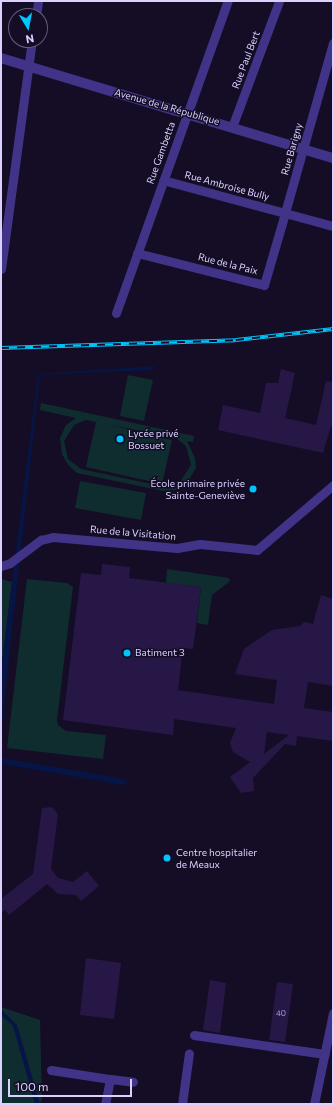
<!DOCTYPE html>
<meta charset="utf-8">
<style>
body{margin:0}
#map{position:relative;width:334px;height:1105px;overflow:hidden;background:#140d25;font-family:Commissioner,sans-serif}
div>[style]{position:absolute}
.green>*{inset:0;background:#0f2d2f}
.water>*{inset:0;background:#061545}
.building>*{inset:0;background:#271747}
.minor>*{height:9px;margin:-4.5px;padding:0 4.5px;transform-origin:4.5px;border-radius:4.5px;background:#413488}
.tertiary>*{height:10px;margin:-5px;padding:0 5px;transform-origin:5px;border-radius:5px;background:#413488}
.rail>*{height:4px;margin-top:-2px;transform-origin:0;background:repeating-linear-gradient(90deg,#140d25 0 8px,#00c4fc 0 16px);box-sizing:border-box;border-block:1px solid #00c4fc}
.dots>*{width:11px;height:11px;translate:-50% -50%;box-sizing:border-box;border:2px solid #140d25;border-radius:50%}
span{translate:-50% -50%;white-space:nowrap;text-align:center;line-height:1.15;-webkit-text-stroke:3px #140d25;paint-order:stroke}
.number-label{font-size:8px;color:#aea2d1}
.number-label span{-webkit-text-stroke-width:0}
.street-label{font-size:10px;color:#dbd1ff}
.poi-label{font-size:10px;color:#dbd1ff}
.left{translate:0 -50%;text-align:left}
.right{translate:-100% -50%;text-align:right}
.frame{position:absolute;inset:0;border:2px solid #dbd1ff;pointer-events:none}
.north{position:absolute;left:8px;top:8px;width:40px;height:40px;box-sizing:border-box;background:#140d25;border:1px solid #645b7c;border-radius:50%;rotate:170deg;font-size:11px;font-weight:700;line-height:16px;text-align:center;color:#dbd1ff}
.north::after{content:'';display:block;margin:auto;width:14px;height:18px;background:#00c4fc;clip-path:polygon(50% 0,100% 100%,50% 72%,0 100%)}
.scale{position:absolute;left:8px;top:1079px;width:124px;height:18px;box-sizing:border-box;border:2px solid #dbd1ff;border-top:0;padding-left:5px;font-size:12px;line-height:14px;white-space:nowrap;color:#dbd1ff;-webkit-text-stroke:3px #140d25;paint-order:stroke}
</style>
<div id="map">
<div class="green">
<i style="clip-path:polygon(128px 375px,153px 380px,144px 421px,120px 416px)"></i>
<i style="clip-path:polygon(evenodd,41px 403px,194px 436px,193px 442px,187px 441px,195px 458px,196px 468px,188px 481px,176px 490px,163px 491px,77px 473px,68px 465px,62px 454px,60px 438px,66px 425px,76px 418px,40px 410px,41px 403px,86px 420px,96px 422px,86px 467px,162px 484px,172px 440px,110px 425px,176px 438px,186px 446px,191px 465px,180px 482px,161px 486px,81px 469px,68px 459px,64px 441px,74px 425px,86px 420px)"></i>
<i style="clip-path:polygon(80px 481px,146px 493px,141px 520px,75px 508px)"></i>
<i style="clip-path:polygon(167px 569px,229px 578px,230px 581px,212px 595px,208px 625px,197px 623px,201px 587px,166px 583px)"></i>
<i style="clip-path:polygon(1px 579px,12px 582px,1px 671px)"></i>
<i style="clip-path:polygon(27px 579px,67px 583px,73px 587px,57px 720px,58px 725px,66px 731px,106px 735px,103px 759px,7px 748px)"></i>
<i style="clip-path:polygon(1px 1007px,40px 1020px,42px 1100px,39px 1104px,1px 1104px)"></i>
</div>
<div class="water">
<i style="clip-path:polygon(156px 366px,152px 370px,40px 375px,1px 731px,1px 671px,38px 374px)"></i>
<i style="clip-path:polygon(1px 758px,119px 778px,128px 782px,124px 785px,1px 764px)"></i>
<i style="clip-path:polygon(1px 1009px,17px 1025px,40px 1104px,35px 1104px,13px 1026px,1px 1015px)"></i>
</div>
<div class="building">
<i style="clip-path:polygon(281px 369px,295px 373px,285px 418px,316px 425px,326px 381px,333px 382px,333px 427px,331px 426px,323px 453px,218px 430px,223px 405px,260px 413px,266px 383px,278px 383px)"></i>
<i style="clip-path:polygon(evenodd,102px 564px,130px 567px,129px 578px,201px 587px,193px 649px,183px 648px,178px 690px,274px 704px,277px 680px,235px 674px,244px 649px,272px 630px,300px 626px,304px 622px,313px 624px,321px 595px,333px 599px,333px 686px,308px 682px,304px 708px,333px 712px,333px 741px,297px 736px,296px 746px,285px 744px,253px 778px,254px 791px,241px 793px,230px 777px,250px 762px,233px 752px,230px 743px,236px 728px,174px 719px,173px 735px,63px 720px,81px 573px,101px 575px,102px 564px,267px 732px,289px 735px,264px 754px,267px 732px)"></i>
<i style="clip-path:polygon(52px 807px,58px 814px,51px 869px,58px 878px,73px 882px,87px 871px,99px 886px,81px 901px,76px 895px,58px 894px,47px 884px,9px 915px,5px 910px,1px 913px,1px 899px,33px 874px,42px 808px)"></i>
<i style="clip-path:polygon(86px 958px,121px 963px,114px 1019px,80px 1015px)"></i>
<i style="clip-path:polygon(210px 980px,226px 983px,220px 1033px,203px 1030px)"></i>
<i style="clip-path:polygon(277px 982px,293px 984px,285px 1042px,269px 1040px)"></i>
</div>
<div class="minor">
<i style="left:36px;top:16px;width:15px;rotate:-82deg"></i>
<i style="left:333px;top:43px;width:177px;rotate:105.8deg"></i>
<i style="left:285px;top:213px;width:50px;rotate:15.2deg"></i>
<i style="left:232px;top:127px;width:134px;rotate:-69.5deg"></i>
<i style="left:137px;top:253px;width:131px;rotate:14.1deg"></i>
<i style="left:264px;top:285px;width:75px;rotate:-73.7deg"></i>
<i style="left:285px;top:213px;width:126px;rotate:-164.9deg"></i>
<i style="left:1px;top:269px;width:231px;rotate:-82.3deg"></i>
<i style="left:116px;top:313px;width:331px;rotate:-70.3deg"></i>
<i style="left:1px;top:566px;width:9px;rotate:-18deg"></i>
<i style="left:10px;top:563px;width:39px;rotate:-37deg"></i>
<i style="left:41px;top:540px;width:12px;rotate:-14deg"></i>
<i style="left:53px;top:537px;width:124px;rotate:5.1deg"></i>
<i style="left:177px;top:548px;width:23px;rotate:-10deg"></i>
<i style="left:200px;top:544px;width:57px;rotate:6deg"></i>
<i style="left:257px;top:550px;width:100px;rotate:-40.5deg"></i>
<i style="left:194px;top:1035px;width:132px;rotate:8.3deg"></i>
<i style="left:51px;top:1070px;width:60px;rotate:8.7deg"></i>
<i style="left:110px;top:1079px;width:25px;rotate:101deg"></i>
<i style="left:110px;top:1079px;width:23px;rotate:7deg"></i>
<i style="left:182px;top:1104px;width:51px;rotate:-82.2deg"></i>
<i style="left:314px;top:1104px;width:93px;rotate:-78.2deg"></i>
</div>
<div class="tertiary">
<i style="left:1px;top:58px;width:347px;rotate:16.8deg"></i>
</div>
<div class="rail">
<i style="left:1px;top:348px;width:235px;rotate:-1.9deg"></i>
<i style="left:236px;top:340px;width:98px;rotate:-6.5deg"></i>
</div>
<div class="dots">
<i style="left:120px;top:439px;background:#00c4fc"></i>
<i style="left:253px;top:489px;background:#00c4fc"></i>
<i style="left:127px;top:653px;background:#00c4fc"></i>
<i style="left:167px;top:858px;background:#00c4fc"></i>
</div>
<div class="number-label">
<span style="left:281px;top:1014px">40</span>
</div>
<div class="street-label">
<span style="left:246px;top:60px;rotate:-69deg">Rue Paul Bert</span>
<span style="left:167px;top:107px;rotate:16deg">Avenue de la République</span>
<span style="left:292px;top:149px;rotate:-74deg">Rue Barigny</span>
<span style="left:161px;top:153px;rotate:-70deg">Rue Gambetta</span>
<span style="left:227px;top:186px;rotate:15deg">Rue Ambroise Bully</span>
<span style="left:228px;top:264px;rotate:14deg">Rue de la Paix</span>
<span style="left:133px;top:533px;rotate:5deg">Rue de la Visitation</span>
</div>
<div class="poi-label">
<span class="left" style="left:128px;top:439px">Lycée privé<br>Bossuet</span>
<span class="right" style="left:245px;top:489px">École primaire privée<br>Sainte-Geneviève</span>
<span class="left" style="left:135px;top:653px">Batiment 3</span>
<span class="left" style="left:176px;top:858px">Centre hospitalier<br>de Meaux</span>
</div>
<div class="frame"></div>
<div class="north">N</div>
<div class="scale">100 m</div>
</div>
